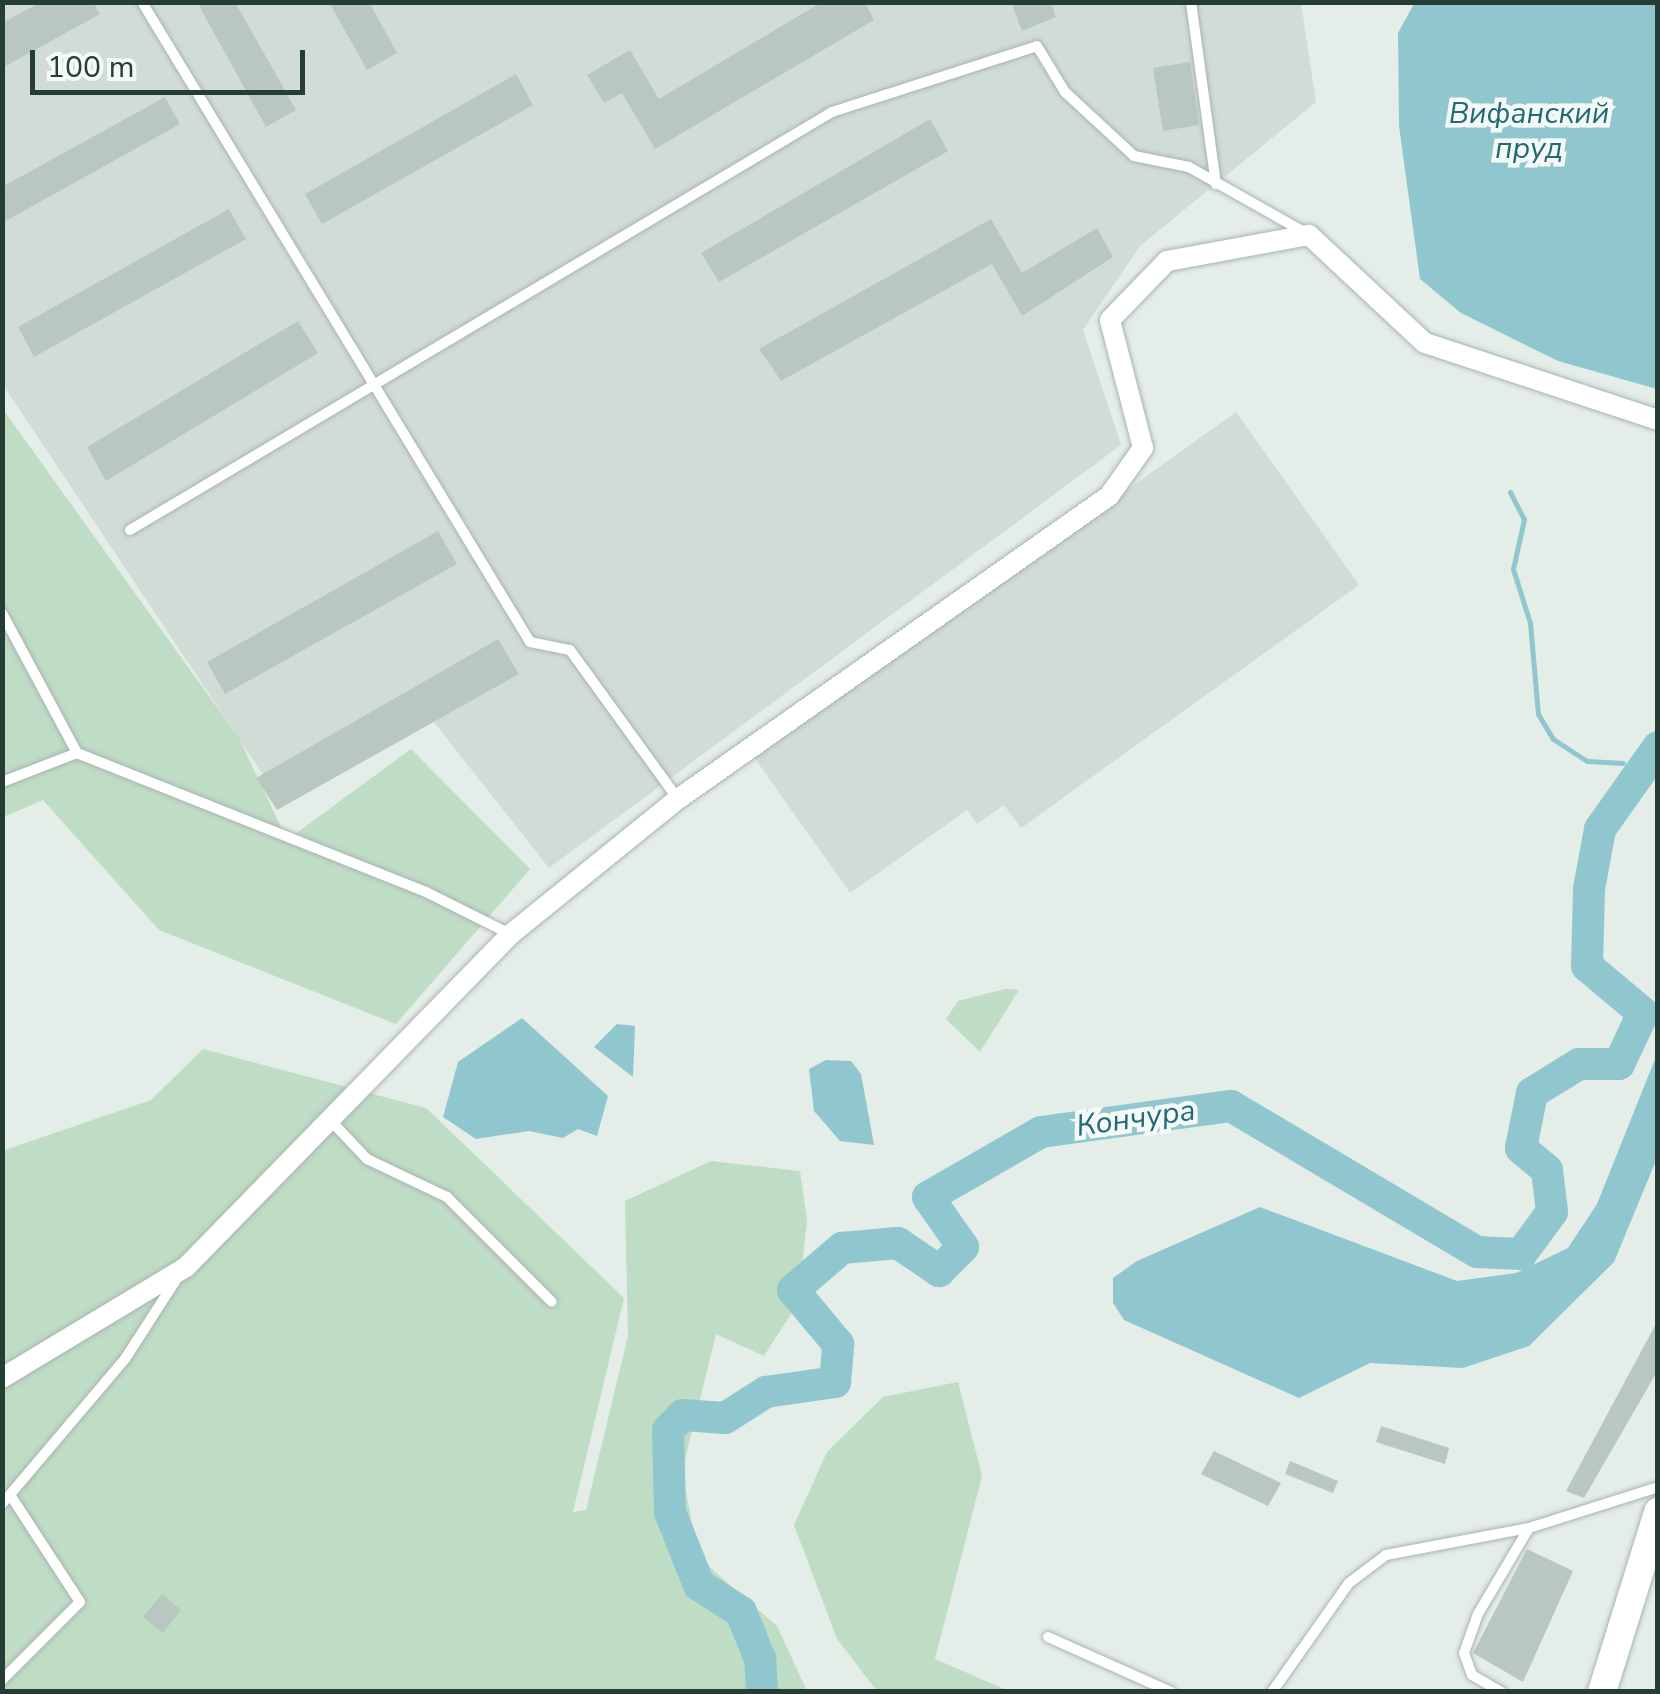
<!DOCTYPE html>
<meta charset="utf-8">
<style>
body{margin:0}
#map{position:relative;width:1660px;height:1694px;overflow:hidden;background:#e4ede8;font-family:"Nunito Sans",sans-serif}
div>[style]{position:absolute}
.built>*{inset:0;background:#d2dcd7}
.green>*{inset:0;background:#bfdcc5}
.water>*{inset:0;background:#90c7ce}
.stream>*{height:5px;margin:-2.5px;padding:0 2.5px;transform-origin:2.5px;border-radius:2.5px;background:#90c7ce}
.river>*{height:32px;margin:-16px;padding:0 16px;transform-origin:16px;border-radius:16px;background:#90c7ce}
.building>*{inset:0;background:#b9c7c1}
.roads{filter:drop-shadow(0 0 2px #a7b5af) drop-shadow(0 0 2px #a7b5af)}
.service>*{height:10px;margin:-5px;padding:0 5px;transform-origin:5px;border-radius:5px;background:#fff}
.minor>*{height:20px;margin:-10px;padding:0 10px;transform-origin:10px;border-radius:10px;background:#fff}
.tertiary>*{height:28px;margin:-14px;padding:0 14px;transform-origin:14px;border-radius:14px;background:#fff}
span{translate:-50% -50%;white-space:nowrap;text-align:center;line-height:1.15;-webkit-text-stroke:9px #f4f9f7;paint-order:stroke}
.water-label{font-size:30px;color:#226b75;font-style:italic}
.frame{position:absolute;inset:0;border:5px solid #253d35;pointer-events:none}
.scale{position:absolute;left:30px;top:50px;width:275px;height:45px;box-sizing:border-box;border:5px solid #253d35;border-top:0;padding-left:12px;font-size:30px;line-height:35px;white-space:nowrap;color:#253d35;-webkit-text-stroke:8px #f4f9f7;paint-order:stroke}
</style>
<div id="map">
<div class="built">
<i style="clip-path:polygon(2px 3px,1301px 3px,1316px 102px,1140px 246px,1083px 330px,1121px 445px,549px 868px,433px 721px,281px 802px,3px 385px)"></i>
<i style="clip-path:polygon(1236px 412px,1359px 585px,1021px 828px,1004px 805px,977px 824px,967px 810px,850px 893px,754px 757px)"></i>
</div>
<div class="green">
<i style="clip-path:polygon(2px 408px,239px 738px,287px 840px,411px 749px,530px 869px,396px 1024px,159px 930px,43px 800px,3px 817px)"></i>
<i style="clip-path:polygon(1005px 989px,1019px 990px,980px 1052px,946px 1019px,958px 1001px)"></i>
<i style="clip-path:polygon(203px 1049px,426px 1108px,624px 1298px,573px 1512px,586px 1510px,628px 1336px,625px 1201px,711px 1161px,800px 1171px,807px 1221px,798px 1303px,764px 1356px,716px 1334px,682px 1472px,699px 1558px,777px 1626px,807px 1691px,3px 1691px,2px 1151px,151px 1100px)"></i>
<i style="clip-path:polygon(958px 1382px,982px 1476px,935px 1659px,1009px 1691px,877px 1691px,837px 1639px,794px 1525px,827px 1452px,883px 1397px)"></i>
</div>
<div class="water">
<i style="clip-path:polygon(1415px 2px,1657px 3px,1657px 389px,1558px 361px,1461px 313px,1420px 279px,1399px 126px,1398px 33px)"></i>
<i style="clip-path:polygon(522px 1018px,608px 1096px,597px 1136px,578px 1129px,563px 1138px,529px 1131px,476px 1139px,443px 1117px,458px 1062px)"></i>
<i style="clip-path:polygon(617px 1024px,635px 1026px,633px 1077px,594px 1047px)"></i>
<i style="clip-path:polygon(1657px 1054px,1657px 1158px,1614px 1262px,1529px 1346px,1463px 1368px,1370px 1363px,1299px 1398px,1124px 1320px,1113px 1303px,1113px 1278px,1137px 1261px,1260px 1207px,1457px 1281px,1516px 1273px,1568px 1248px,1597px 1204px)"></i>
<i style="clip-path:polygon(826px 1060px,851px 1061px,861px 1074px,874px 1145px,840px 1141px,814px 1111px,809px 1069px)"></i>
</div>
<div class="stream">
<i style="left:1510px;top:492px;width:30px;rotate:63deg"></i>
<i style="left:1524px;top:519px;width:51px;rotate:102.4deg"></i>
<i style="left:1513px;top:569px;width:57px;rotate:72.5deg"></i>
<i style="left:1530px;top:623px;width:91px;rotate:85deg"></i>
<i style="left:1538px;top:714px;width:29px;rotate:59deg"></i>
<i style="left:1553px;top:739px;width:40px;rotate:32.9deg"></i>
<i style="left:1587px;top:761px;width:36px;rotate:3deg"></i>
</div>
<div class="river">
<i style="left:762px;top:1692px;width:33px;rotate:-93deg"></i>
<i style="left:760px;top:1659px;width:51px;rotate:-112deg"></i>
<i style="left:741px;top:1612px;width:50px;rotate:-147.3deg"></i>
<i style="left:699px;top:1585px;width:79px;rotate:-111.7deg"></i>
<i style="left:670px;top:1512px;width:82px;rotate:-91.4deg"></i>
<i style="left:668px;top:1430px;width:21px;rotate:-45deg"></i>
<i style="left:683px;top:1415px;width:42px;rotate:4.1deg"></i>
<i style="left:725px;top:1418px;width:49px;rotate:-32.4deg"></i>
<i style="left:766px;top:1392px;width:70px;rotate:-8.2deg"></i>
<i style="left:835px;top:1382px;width:38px;rotate:-85deg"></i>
<i style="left:838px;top:1344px;width:70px;rotate:-129.8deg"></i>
<i style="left:793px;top:1290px;width:65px;rotate:-40.6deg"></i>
<i style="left:842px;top:1248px;width:56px;rotate:-5.1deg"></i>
<i style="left:898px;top:1243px;width:50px;rotate:34.3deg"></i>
<i style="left:939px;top:1271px;width:34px;rotate:-45deg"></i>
<i style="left:963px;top:1247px;width:61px;rotate:-125deg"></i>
<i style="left:928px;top:1197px;width:130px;rotate:-29.9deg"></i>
<i style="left:1041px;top:1132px;width:192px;rotate:-7.8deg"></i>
<i style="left:1231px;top:1106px;width:286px;rotate:30.7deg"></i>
<i style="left:1477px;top:1252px;width:44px;rotate:2.6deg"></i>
<i style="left:1521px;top:1254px;width:52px;rotate:-53.6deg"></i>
<i style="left:1552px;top:1212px;width:42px;rotate:-96.8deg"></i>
<i style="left:1547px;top:1170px;width:34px;rotate:-140deg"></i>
<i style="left:1521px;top:1148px;width:56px;rotate:-78.7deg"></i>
<i style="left:1532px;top:1093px;width:55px;rotate:-31.7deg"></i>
<i style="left:1579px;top:1064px;width:40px"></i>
<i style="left:1619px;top:1064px;width:56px;rotate:-64.8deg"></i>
<i style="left:1643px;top:1013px;width:73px;rotate:-140deg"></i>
<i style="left:1587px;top:966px;width:77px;rotate:-88.5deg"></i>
<i style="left:1589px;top:889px;width:61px;rotate:-79.6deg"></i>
<i style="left:1600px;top:829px;width:100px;rotate:-54.7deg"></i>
</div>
<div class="building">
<i style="clip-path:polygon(41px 2px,93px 2px,100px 14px,2px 68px,2px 23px)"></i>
<i style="clip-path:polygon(197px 2px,235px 2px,296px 110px,266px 127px)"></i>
<i style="clip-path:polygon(329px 2px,369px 2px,397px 53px,367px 70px)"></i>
<i style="clip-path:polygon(822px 2px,865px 2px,874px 20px,655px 149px,622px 93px,604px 103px,587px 75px,630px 50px,659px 99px)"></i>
<i style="clip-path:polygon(1011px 2px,1051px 2px,1056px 17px,1022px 31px)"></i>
<i style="clip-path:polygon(1190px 62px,1199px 125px,1163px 131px,1153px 68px)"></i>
<i style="clip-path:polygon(516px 74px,533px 105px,322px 224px,305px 194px)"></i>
<i style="clip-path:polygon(165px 97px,180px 124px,2px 223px,2px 187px)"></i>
<i style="clip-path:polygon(930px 119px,948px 151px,719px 282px,701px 253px)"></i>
<i style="clip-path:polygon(229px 209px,246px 239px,34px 357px,18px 327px)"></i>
<i style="clip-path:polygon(991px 219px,1022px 273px,1097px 228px,1113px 257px,1022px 316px,992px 264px,781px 381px,759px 349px)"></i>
<i style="clip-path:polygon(298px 321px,318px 353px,106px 481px,87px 447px)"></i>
<i style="clip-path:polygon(438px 531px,457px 564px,225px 694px,207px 662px)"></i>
<i style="clip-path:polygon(498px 639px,519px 674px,277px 810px,256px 778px)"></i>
<i style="clip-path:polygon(1658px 1320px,1658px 1370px,1584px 1498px,1566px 1491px)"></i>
<i style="clip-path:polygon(1381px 1426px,1449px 1448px,1445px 1464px,1376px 1442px)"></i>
<i style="clip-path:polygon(1214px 1451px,1281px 1483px,1268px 1506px,1201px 1474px)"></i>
<i style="clip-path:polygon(1290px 1461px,1338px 1481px,1333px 1493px,1285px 1474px)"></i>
<i style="clip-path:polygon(1527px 1549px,1573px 1571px,1523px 1682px,1473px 1653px)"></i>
<i style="clip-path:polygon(162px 1594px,181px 1610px,163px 1633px,143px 1617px)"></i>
</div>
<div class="roads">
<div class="service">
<i style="left:142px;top:2px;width:748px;rotate:58.77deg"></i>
<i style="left:530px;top:642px;width:41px;rotate:11.3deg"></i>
<i style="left:570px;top:650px;width:184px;rotate:54.1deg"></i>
<i style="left:1191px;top:2px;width:184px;rotate:82.2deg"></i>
<i style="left:130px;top:530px;width:817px;rotate:-30.77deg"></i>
<i style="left:832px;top:112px;width:215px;rotate:-17.8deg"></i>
<i style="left:1037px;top:46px;width:54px;rotate:58.7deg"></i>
<i style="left:1065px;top:92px;width:94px;rotate:42.8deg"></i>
<i style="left:1134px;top:156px;width:56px;rotate:11.3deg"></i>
<i style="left:1189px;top:167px;width:132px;rotate:29.5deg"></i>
<i style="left:2px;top:613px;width:159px;rotate:61.8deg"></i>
<i style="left:77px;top:753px;width:376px;rotate:21.7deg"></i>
<i style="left:426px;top:892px;width:94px;rotate:26.6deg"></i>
<i style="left:2px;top:782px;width:80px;rotate:-21.1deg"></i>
<i style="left:331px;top:1121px;width:52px;rotate:46.5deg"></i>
<i style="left:367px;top:1159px;width:89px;rotate:25.4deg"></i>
<i style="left:447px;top:1197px;width:148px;rotate:45deg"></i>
<i style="left:2px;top:1504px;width:190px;rotate:-49.7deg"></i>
<i style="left:125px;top:1359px;width:94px;rotate:-57.2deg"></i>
<i style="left:1529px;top:1528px;width:135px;rotate:-17.6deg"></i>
<i style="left:1048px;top:1637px;width:135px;rotate:24.1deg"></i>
<i style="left:2px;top:1680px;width:110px;rotate:-45deg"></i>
<i style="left:80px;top:1602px;width:126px;rotate:-123.1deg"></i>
<i style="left:1272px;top:1692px;width:133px;rotate:-54.8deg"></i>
<i style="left:1349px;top:1583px;width:46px;rotate:-37.1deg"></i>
<i style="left:1386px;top:1555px;width:146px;rotate:-10.7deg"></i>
<i style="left:1529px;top:1528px;width:100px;rotate:120.7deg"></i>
<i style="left:1478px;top:1614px;width:41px;rotate:109.7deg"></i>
<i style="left:1464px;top:1653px;width:23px;rotate:70deg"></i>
<i style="left:1472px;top:1675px;width:34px;rotate:30deg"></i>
</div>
<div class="minor">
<i style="left:2px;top:1378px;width:215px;rotate:-31.1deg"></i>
<i style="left:186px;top:1267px;width:465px;rotate:-45.7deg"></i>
<i style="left:511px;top:934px;width:215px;rotate:-39deg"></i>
<i style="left:678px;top:799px;width:527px;rotate:-35.11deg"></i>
<i style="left:1109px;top:496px;width:59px;rotate:-54.7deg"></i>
<i style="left:1143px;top:448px;width:132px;rotate:-104.5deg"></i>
<i style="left:1110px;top:320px;width:82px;rotate:-46deg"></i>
<i style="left:1167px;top:261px;width:144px;rotate:-10.4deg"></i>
<i style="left:1309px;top:235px;width:158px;rotate:43deg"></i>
<i style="left:1425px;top:343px;width:245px;rotate:18.3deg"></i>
</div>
<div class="tertiary">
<i style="left:1602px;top:1692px;width:189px;rotate:-72.7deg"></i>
</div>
</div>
<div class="water-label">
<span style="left:1529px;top:131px">Вифанский<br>пруд</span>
<span style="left:1136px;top:1119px;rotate:-8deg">Кончура</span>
</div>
<div class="frame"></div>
<div class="scale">100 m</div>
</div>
